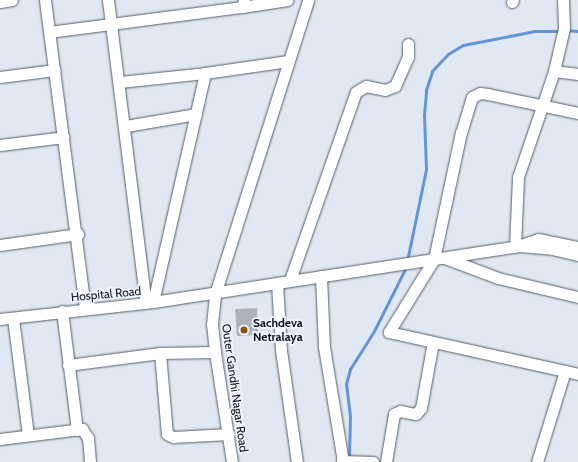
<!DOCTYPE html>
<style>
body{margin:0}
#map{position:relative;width:578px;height:462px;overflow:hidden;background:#e0e8f3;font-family:Cabin,sans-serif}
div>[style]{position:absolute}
.stream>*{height:3px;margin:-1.5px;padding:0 1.5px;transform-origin:1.5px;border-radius:1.5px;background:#6694d8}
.building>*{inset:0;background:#acb3be}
.roads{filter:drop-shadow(0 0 1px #575e68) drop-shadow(0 0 1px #575e68)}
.minor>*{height:11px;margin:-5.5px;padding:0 5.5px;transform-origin:5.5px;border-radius:5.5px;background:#fff}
.dots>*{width:11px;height:11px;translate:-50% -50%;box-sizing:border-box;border:2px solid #eef5fe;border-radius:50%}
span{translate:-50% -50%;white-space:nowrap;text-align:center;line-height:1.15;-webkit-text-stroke:3.5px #eef5fe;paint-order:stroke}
.street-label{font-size:12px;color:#111418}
.poi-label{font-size:12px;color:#111418;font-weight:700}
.left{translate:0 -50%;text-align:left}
</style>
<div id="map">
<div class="stream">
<i style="left:566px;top:30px;width:12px;rotate:5deg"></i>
<i style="left:407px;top:261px;width:94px;rotate:-78.3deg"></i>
<i style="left:426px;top:169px;width:54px;rotate:-92.1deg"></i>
<i style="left:424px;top:115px;width:25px;rotate:-85deg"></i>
<i style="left:426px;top:90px;width:20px;rotate:-72deg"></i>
<i style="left:432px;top:71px;width:23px;rotate:-47deg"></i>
<i style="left:448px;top:54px;width:17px;rotate:-31deg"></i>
<i style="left:463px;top:45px;width:73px;rotate:-11deg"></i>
<i style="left:535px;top:31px;width:25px"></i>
<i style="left:349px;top:459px;width:43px;rotate:-88.7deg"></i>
<i style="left:350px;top:416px;width:32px;rotate:-97deg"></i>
<i style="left:346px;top:384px;width:16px;rotate:-75deg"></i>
<i style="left:350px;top:369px;width:45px;rotate:-57.7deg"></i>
<i style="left:374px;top:331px;width:72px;rotate:-63.4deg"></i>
</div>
<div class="building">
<i style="clip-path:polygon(257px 308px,258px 335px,237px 336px,235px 309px)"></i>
</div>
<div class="roads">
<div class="minor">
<i style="left:45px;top:0;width:311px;rotate:82.6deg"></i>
<i style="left:108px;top:0;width:305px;rotate:82.9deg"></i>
<i style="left:244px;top:1px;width:6px;rotate:108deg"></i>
<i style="left:242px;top:7px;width:46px;rotate:-8.8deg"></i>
<i style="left:0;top:2px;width:12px;rotate:-9deg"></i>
<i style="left:512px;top:2px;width:2px;rotate:-63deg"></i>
<i style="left:49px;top:32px;width:195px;rotate:-7.4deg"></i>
<i style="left:554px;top:71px;width:24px;rotate:7deg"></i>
<i style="left:205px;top:73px;width:84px;rotate:-8.2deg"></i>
<i style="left:0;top:77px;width:55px;rotate:-7.3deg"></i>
<i style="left:120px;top:82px;width:85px;rotate:-6deg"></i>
<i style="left:205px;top:73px;width:235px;rotate:102.8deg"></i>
<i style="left:578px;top:113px;width:92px;rotate:-168.1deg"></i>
<i style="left:488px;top:94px;width:8px;rotate:-173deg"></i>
<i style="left:480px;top:93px;width:9px;rotate:153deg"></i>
<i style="left:472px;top:97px;width:37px;rotate:107deg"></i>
<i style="left:461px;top:132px;width:130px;rotate:102deg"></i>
<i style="left:434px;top:259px;width:86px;rotate:121.7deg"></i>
<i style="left:389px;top:332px;width:194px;rotate:12.5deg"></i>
<i style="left:126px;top:126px;width:71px;rotate:-9.7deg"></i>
<i style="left:0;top:145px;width:64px;rotate:-7.1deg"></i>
<i style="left:0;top:245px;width:79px;rotate:-8deg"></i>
<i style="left:521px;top:245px;width:18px;rotate:-19deg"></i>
<i style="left:538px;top:239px;width:41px;rotate:11.3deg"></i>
<i style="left:515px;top:247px;width:70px;rotate:-87.5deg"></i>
<i style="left:518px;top:177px;width:112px;rotate:-71.2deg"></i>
<i style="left:554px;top:71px;width:44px;rotate:-76.9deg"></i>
<i style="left:564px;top:28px;width:28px;rotate:-92deg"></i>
<i style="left:445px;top:258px;width:57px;rotate:20.7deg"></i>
<i style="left:498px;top:278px;width:82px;rotate:13.4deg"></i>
<i style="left:321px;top:276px;width:71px;rotate:87.6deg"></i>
<i style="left:324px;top:347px;width:117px;rotate:80.6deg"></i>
<i style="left:290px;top:280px;width:199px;rotate:-70.7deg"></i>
<i style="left:356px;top:92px;width:12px;rotate:-31deg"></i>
<i style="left:366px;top:86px;width:19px;rotate:12deg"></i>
<i style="left:385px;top:90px;width:11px;rotate:-22deg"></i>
<i style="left:395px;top:86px;width:32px;rotate:-66deg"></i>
<i style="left:408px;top:57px;width:13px;rotate:-90deg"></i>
<i style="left:277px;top:283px;width:67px;rotate:86.6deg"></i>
<i style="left:281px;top:350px;width:113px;rotate:81.9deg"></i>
<i style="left:62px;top:311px;width:120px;rotate:82.8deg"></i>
<i style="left:13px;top:318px;width:118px;rotate:82.7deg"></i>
<i style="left:0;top:319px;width:154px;rotate:-6.3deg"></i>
<i style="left:153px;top:302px;width:370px;rotate:-8.7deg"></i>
<i style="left:519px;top:246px;width:33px;rotate:5deg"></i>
<i style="left:552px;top:249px;width:27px;rotate:13deg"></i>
<i style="left:160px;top:353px;width:81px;rotate:85.1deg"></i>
<i style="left:167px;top:434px;width:7px;rotate:27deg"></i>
<i style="left:173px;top:437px;width:56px;rotate:-3.1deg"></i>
<i style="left:68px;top:365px;width:93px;rotate:-7.4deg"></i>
<i style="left:160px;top:353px;width:55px;rotate:-1deg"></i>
<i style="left:0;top:439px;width:83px;rotate:-7deg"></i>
<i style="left:82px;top:429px;width:11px;rotate:56deg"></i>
<i style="left:88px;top:438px;width:24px;rotate:85deg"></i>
<i style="left:342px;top:461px;width:31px;rotate:2deg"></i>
<i style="left:232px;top:462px;width:111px;rotate:-98.8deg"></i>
<i style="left:215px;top:352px;width:28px;rotate:-96deg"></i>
<i style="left:212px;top:324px;width:30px;rotate:-84deg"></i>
<i style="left:215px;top:294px;width:308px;rotate:-72.4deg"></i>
<i style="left:386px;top:462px;width:49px;rotate:-80.5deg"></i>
<i style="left:394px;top:414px;width:7px;rotate:-27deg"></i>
<i style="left:400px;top:411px;width:16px;rotate:11deg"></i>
<i style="left:416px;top:414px;width:8px;rotate:-50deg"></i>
<i style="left:421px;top:408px;width:67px;rotate:-79.7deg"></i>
<i style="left:537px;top:462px;width:95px;rotate:-72.9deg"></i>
</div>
</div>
<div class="dots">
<i style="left:244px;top:330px;background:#8d4e13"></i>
</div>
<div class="street-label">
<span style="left:106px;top:294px;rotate:-5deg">Hospital Road</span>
<span style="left:235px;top:388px;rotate:82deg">Outer Gandhi Nagar Road</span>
</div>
<div class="poi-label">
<span class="left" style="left:253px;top:330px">Sachdeva<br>Netralaya</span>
</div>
</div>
